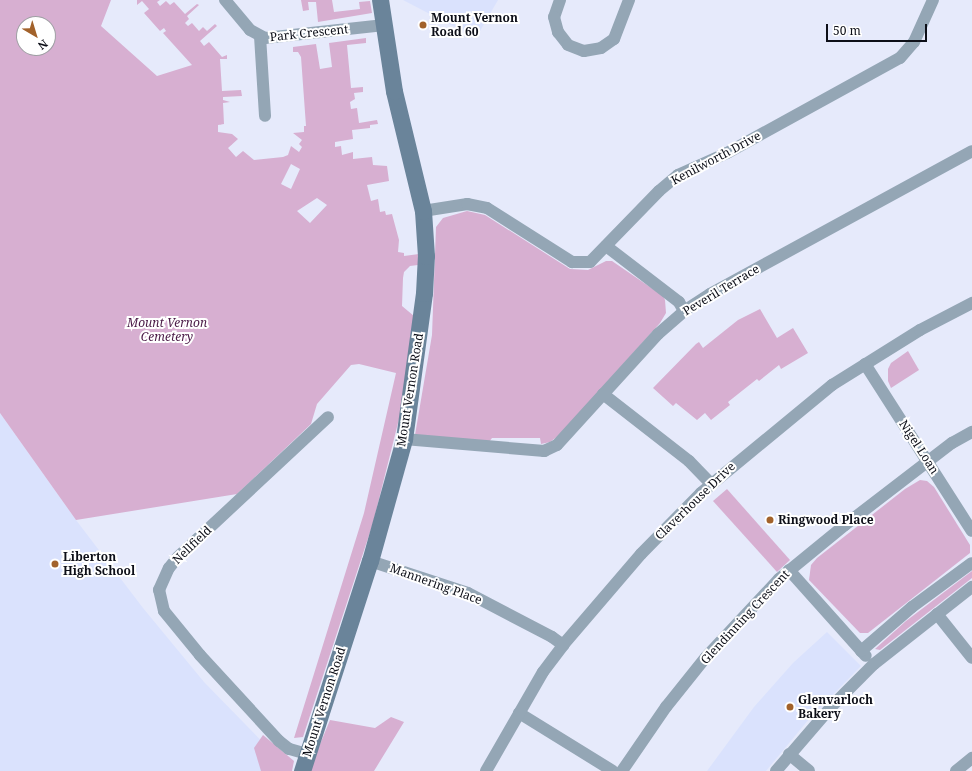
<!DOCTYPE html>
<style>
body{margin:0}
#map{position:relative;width:972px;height:771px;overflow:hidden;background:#e6eafb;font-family:"Noto Serif",serif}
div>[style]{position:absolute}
.built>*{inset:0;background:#dae2fd}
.green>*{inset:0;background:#d7afd1}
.street>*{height:12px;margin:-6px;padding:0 6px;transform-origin:6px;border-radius:6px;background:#94a6b5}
.secondary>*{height:17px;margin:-8.5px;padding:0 8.5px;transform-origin:8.5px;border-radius:8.5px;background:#6a849a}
.dots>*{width:11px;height:11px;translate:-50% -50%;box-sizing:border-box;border:2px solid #fff;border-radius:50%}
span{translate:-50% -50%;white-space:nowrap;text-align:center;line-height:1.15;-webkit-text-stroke:4px #fff;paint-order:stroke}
.poi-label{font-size:12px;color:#0d0f18;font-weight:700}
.left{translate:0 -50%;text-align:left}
.street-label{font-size:12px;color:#0d0f18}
.park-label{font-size:12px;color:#4a1a46;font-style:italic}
.north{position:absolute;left:16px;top:16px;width:40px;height:40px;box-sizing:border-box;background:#fff;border:1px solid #9e9fa3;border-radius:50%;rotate:142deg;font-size:11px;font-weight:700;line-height:16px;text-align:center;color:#0d0f18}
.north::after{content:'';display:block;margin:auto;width:14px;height:18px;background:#a2622b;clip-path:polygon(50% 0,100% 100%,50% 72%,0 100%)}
.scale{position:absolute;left:826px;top:24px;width:101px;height:18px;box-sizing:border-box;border:2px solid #0d0f18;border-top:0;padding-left:5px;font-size:12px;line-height:14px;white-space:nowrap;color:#0d0f18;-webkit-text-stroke:3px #fff;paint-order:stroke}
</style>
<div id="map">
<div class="built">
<i style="clip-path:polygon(403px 0,498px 0,476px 38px)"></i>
<i style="clip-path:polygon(0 413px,76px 520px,143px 608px,204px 682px,283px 763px,279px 771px,0 771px)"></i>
<i style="clip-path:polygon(827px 632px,861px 666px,809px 719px,766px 771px,707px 771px,754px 707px,793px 663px)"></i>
</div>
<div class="green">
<i style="clip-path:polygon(evenodd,0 0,111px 0,101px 26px,157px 76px,192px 65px,163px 33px,166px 31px,164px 28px,160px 31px,144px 13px,149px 9px,142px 1px,137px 5px,137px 0,160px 0,157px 2px,160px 6px,166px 1px,170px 5px,174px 2px,185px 14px,197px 4px,199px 5px,187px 16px,189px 19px,185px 23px,188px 26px,192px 23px,199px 31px,203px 27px,207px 31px,215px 24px,217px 26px,200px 41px,204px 46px,209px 42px,222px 57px,227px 55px,227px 59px,220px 59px,222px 91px,241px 90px,242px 96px,223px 97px,223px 100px,230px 102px,223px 103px,224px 124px,218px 125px,218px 132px,232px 134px,238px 139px,228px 148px,236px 157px,243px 151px,254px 160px,283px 157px,288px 155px,291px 146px,299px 152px,302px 147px,299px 144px,302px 140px,293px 133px,304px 132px,304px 126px,306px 126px,301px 57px,298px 52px,293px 52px,293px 47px,316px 44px,320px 69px,332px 67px,329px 43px,366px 38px,366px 43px,347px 45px,351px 88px,363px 87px,363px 92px,354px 93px,355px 99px,350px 102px,351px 109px,357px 108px,359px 123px,377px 120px,378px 124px,370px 125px,370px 128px,352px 130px,353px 139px,335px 142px,335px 147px,341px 146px,342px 155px,353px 152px,353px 159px,372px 157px,373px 165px,387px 166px,389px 181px,367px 185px,371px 201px,378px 199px,380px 212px,385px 211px,386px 215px,392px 214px,399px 240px,398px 252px,404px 253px,404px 256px,419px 254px,418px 265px,410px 266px,404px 272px,403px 278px,402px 306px,414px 316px,401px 411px,373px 523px,303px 737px,294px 738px,364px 513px,396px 373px,359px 364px,351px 365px,317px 404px,311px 424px,237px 494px,76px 520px,0 413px,0 0,24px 24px,48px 24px,48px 48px,24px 48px,24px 24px,0 0,291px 164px,300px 169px,291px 189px,281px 184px,291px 164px,0 0,317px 198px,327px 205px,310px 223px,297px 211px,317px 198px)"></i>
<i style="clip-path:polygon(301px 0,332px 0,334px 12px,360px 9px,359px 2px,370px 1px,372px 13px,318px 22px,316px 2px,308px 2px,309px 10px,303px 11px)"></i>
<i style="clip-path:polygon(467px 211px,485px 215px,570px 269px,588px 270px,606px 261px,612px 261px,663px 296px,665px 300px,666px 313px,660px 323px,562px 433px,550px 442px,541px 444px,540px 438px,492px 438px,489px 442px,415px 435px,432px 335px,436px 227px,443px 218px)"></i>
<i style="clip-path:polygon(760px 309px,777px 338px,793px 328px,808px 353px,781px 369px,779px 365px,759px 381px,757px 379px,728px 402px,730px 405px,711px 420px,705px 413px,697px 420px,676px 403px,673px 406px,653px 388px,696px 344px,699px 342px,703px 348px,738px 320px)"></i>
<i style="clip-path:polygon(908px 351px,919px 370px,891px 388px,888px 381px,888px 369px,891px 363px)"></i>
<i style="clip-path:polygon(920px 480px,927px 481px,934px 487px,970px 545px,970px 553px,868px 633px,860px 633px,809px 580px,811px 565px,817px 558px,905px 489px)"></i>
<i style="clip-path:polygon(727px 489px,790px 560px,777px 572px,713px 501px)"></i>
<i style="clip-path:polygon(972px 571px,972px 578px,880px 650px,875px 649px,906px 621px)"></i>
<i style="clip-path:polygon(391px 717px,404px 722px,374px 771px,309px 771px,330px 720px,375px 728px)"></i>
<i style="clip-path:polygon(263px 735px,294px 761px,292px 771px,261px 771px,254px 748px)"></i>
</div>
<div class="street">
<i style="left:225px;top:0;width:39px;rotate:50deg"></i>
<i style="left:250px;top:30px;width:17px;rotate:28deg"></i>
<i style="left:265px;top:38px;width:120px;rotate:-6.2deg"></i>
<i style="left:560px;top:0;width:18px;rotate:109deg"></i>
<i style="left:554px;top:17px;width:16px;rotate:75deg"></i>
<i style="left:558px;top:32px;width:16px;rotate:52deg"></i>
<i style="left:568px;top:45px;width:17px;rotate:21deg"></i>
<i style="left:584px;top:51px;width:17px;rotate:-10deg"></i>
<i style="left:601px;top:48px;width:16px;rotate:-35deg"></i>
<i style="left:614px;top:39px;width:42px;rotate:-69deg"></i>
<i style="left:260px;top:36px;width:80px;rotate:86.4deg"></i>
<i style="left:423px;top:211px;width:45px;rotate:-9deg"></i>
<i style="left:467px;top:204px;width:20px;rotate:11deg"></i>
<i style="left:487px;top:208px;width:101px;rotate:32.4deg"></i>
<i style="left:572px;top:262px;width:18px"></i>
<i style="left:590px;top:262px;width:99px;rotate:-45.8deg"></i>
<i style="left:659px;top:191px;width:25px;rotate:-40deg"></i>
<i style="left:678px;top:175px;width:54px;rotate:-24.2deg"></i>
<i style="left:727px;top:153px;width:197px;rotate:-28.8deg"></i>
<i style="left:900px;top:58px;width:21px;rotate:-49deg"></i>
<i style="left:914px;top:42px;width:46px;rotate:-65.7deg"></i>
<i style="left:606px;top:246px;width:92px;rotate:37.5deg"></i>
<i style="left:679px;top:302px;width:10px;rotate:61deg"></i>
<i style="left:865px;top:364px;width:198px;rotate:57.4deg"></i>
<i style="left:603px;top:394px;width:109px;rotate:37.9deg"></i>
<i style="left:689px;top:461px;width:32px;rotate:46deg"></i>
<i style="left:404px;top:439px;width:141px;rotate:4.9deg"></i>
<i style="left:544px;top:451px;width:14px;rotate:-25deg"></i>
<i style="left:557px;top:445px;width:150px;rotate:-47.7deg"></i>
<i style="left:658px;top:334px;width:35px;rotate:-41deg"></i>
<i style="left:684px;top:311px;width:31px;rotate:-33deg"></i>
<i style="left:710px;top:294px;width:298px;rotate:-28.6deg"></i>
<i style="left:370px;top:561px;width:103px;rotate:18.1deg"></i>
<i style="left:468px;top:593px;width:95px;rotate:27.6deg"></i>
<i style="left:552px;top:637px;width:14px;rotate:36deg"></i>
<i style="left:789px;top:570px;width:115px;rotate:48.2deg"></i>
<i style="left:937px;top:614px;width:56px;rotate:51.5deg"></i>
<i style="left:861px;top:651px;width:67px;rotate:-40.8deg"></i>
<i style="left:912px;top:607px;width:74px;rotate:-36.3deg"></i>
<i style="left:519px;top:713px;width:110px;rotate:31.7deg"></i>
<i style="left:307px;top:754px;width:19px;rotate:-164deg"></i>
<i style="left:289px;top:749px;width:13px;rotate:-141deg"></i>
<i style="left:279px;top:741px;width:117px;rotate:-132.6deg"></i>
<i style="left:200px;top:655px;width:57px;rotate:-129.3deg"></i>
<i style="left:164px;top:611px;width:22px;rotate:-103deg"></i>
<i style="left:159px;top:590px;width:24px;rotate:-66deg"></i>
<i style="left:169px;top:568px;width:14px;rotate:-51deg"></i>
<i style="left:178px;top:557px;width:205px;rotate:-43deg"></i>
<i style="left:789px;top:754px;width:26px;rotate:40deg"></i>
<i style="left:486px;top:771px;width:114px;rotate:-60.1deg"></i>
<i style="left:543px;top:672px;width:34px;rotate:-53deg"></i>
<i style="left:563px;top:645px;width:120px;rotate:-49.4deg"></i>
<i style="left:641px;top:554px;width:86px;rotate:-45.5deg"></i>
<i style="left:701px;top:493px;width:170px;rotate:-39.5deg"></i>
<i style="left:832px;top:385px;width:104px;rotate:-32deg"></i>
<i style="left:920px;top:330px;width:59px;rotate:-27.4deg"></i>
<i style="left:622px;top:771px;width:78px;rotate:-55.5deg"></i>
<i style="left:666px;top:707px;width:64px;rotate:-51.3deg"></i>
<i style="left:706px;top:657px;width:107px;rotate:-46.9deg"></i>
<i style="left:779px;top:579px;width:85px;rotate:-39.3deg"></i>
<i style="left:845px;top:525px;width:135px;rotate:-37.5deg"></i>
<i style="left:952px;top:443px;width:23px;rotate:-29deg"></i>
<i style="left:776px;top:771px;width:84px;rotate:-49.3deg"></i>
<i style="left:831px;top:707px;width:61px;rotate:-45deg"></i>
<i style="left:874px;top:664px;width:125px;rotate:-38.2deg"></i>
<i style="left:956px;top:771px;width:21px;rotate:-39deg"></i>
</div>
<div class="secondary">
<i style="left:302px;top:771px;width:221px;rotate:-72.1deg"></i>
<i style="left:370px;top:561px;width:127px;rotate:-74.4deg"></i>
<i style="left:404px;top:439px;width:147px;rotate:-82.2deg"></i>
<i style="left:424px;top:293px;width:37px;rotate:-87deg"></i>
<i style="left:426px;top:256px;width:45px;rotate:-93.8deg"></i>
<i style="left:423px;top:211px;width:123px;rotate:-103.6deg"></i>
<i style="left:394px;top:91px;width:92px;rotate:-98.7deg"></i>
</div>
<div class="dots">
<i style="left:423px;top:25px;background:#a2622b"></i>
<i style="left:770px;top:520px;background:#a2622b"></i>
<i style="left:55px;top:564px;background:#a2622b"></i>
<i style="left:790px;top:707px;background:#a2622b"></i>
</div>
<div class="poi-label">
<span class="left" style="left:431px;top:25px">Mount Vernon<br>Road 60</span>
<span class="left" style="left:778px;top:520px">Ringwood Place</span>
<span class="left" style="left:63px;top:564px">Liberton<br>High School</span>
<span class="left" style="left:798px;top:707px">Glenvarloch<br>Bakery</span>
</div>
<div class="street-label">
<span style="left:309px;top:33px;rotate:-6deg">Park Crescent</span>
<span style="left:716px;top:158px;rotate:-28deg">Kenilworth Drive</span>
<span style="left:721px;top:290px;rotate:-31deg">Peveril Terrace</span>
<span style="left:410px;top:390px;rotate:-81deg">Mount Vernon Road</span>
<span style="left:919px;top:447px;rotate:57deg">Nigel Loan</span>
<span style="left:695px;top:501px;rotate:-44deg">Claverhouse Drive</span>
<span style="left:192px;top:545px;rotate:-44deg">Nellfield</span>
<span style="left:436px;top:584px;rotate:20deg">Mannering Place</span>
<span style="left:745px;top:617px;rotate:-47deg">Glendinning Crescent</span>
<span style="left:324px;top:702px;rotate:-72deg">Mount Vernon Road</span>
</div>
<div class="park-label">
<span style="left:167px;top:330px">Mount Vernon<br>Cemetery</span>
</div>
<div class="north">N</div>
<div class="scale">50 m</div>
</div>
